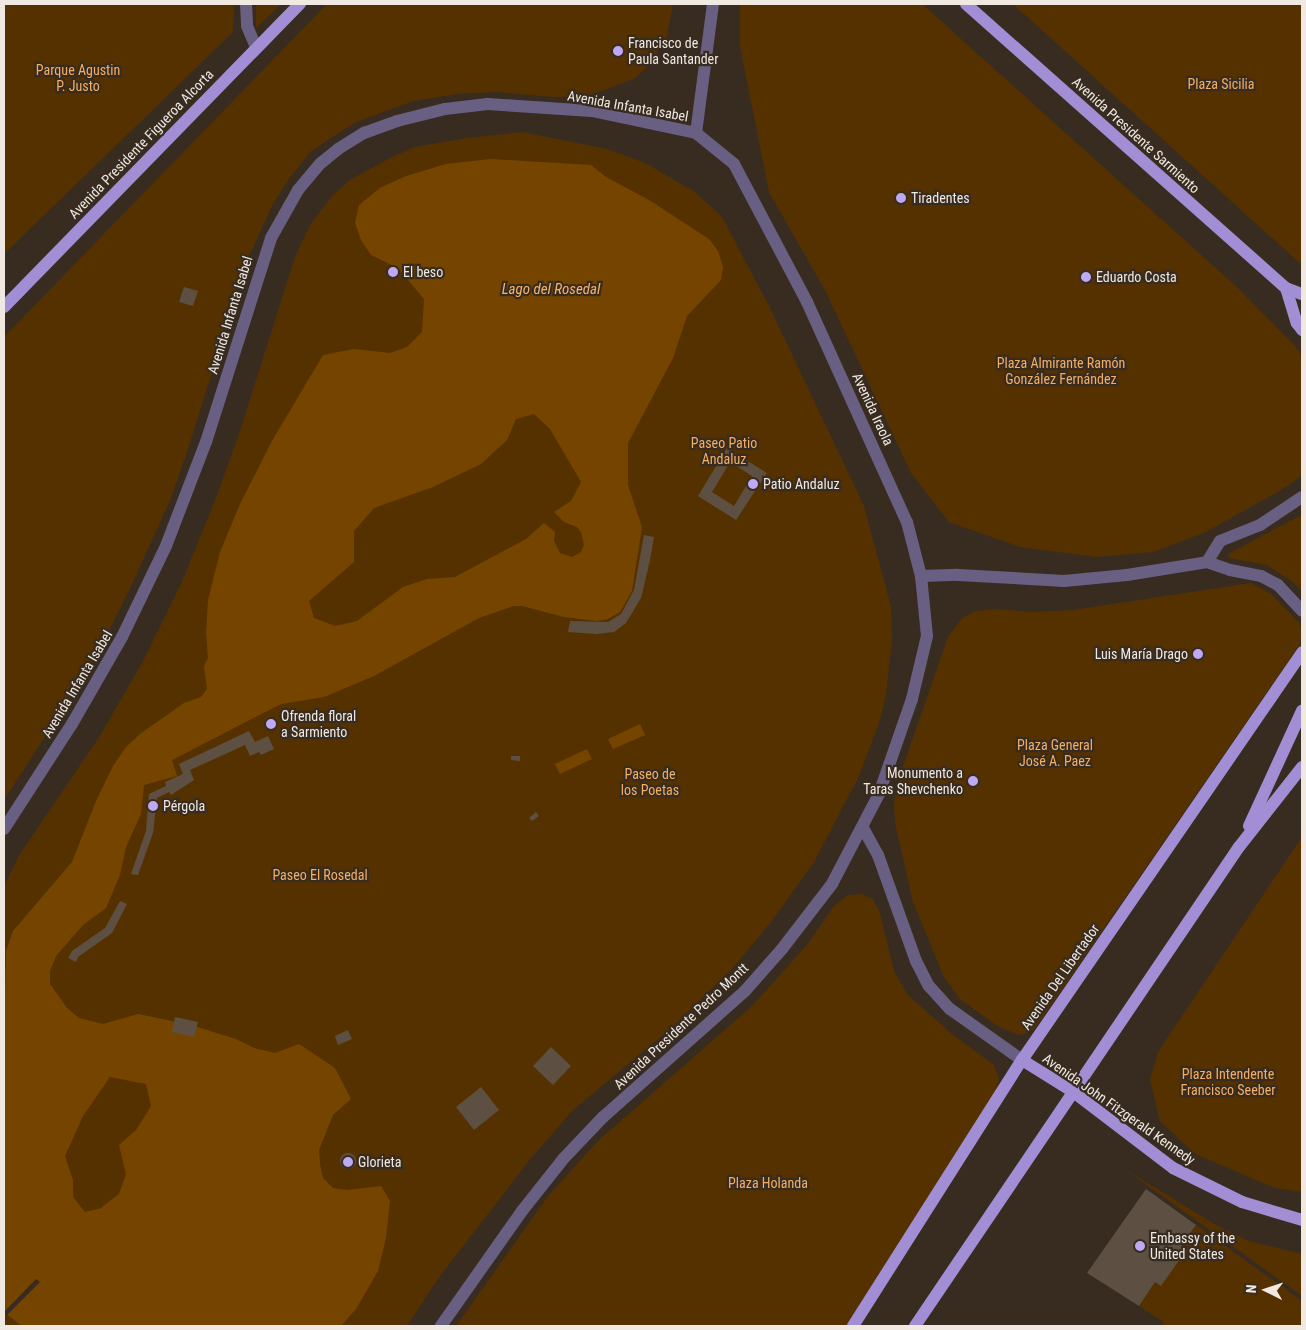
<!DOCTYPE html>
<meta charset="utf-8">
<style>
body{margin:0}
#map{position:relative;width:1306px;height:1330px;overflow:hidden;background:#382c21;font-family:"Roboto Condensed",sans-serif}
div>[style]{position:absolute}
.green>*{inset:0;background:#563100}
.water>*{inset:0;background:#754500}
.pier>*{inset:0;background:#382c21}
.building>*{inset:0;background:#5d5043}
.round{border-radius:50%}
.minor>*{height:12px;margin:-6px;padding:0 6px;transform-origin:6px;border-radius:6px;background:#695f82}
.major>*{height:12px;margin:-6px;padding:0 6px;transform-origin:6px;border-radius:6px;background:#a28ed5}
.dots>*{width:14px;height:14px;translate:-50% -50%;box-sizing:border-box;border:2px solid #382c21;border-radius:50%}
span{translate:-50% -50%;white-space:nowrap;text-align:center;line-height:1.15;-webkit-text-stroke:4.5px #382c21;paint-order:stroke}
.poi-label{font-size:14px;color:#f0e9e1}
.left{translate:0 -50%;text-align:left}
.right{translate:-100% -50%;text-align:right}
.park-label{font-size:14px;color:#f4af64}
.street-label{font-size:14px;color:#f0e9e1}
.water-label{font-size:15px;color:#fab469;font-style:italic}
.frame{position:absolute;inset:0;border:5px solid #f0e9e1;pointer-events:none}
.north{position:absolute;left:1241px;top:1265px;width:50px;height:50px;-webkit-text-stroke:4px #382c21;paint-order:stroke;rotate:274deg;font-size:14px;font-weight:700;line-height:20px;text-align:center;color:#f0e9e1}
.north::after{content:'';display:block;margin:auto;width:18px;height:22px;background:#f0e9e1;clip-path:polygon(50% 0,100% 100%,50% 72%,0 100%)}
</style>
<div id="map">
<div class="green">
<i style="clip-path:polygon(4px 4px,234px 4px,233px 32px,4px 254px)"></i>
<i style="clip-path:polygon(256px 4px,281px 4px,256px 28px)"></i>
<i style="clip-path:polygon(327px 4px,673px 4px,666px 40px,648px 66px,635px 78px,621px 84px,587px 96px,554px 97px,497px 92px,457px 94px,413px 101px,354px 123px,311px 151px,288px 180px,273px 204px,248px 258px,187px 452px,171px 498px,134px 580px,94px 661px,4px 800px,4px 337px)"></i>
<i style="clip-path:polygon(740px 4px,922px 4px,1239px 289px,1295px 346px,1302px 356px,1302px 475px,1288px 486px,1206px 532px,1153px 552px,1096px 557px,1020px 547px,949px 522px,911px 473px,826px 292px,769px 192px,740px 46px)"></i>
<i style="clip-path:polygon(1013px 4px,1302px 4px,1302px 265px)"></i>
<i style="clip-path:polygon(523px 132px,607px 149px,645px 163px,695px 192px,722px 217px,769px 306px,864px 506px,891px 607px,892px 640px,886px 695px,880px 720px,859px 776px,814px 862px,771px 922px,731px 970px,669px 1030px,573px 1110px,531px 1158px,437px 1280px,407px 1326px,4px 1326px,4px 886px,20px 854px,98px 739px,142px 663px,181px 584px,214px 503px,239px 434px,295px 257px,310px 225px,332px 196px,350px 180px,392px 157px,415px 147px,467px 138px)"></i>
<i style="clip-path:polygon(1302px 515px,1302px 591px,1293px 582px,1267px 565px,1229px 558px,1228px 554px)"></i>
<i style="clip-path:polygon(1251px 583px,1271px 594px,1299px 623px,1302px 629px,1300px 644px,1035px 1028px,1028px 1033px,1018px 1035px,996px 1025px,960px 999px,944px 977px,913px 902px,895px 823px,894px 803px,899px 778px,948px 637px,962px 618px,975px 611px,997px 609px,1032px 612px,1073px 610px)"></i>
<i style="clip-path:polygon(1302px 837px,1302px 1192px,1275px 1188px,1195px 1154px,1160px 1121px,1150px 1080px,1158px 1052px)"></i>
<i style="clip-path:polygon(862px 894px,873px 899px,880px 913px,894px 971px,908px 995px,953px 1035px,994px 1065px,999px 1079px,996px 1091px,846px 1326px,456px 1326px,549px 1195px,598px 1141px,753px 1005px,807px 945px,834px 906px,848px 895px)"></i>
<i style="clip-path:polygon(1126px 1170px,1216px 1225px,1249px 1241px,1302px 1254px,1302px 1296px)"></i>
<i style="clip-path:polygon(1196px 1225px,1302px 1301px,1302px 1326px,1162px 1326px,1164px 1322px,1139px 1306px,1155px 1282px,1161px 1286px,1181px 1245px)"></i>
</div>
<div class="water">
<i style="clip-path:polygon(evenodd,490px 159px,591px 165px,606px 177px,649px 200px,709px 239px,718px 251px,723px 267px,721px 280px,687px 316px,673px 358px,628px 443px,628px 485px,642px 527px,632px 591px,620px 612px,608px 619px,596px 621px,564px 617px,522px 606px,514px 606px,479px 618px,374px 676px,324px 697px,281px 704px,172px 760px,177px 776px,144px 785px,141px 814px,126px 847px,120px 875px,106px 908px,83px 925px,56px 956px,50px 971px,50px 984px,67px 1008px,79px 1018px,103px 1024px,138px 1014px,191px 1025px,236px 1039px,254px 1048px,275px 1053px,299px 1044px,335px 1068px,351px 1099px,333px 1115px,319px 1150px,320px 1164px,323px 1178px,333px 1188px,347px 1190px,381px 1186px,390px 1201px,386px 1238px,378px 1271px,356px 1309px,341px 1326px,22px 1326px,4px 1312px,4px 1022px,6px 951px,13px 931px,72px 862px,96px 801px,113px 766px,126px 747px,140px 734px,184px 703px,201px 697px,207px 689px,204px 666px,208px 658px,206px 633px,208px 600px,220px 552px,240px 504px,272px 441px,323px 355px,354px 349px,390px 353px,407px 347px,422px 332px,424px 299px,398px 268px,371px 255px,361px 240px,355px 223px,359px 205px,380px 188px,406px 176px,446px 164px,490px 159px,534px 414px,550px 429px,581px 482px,571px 501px,554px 512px,564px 522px,577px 527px,581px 532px,584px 545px,581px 552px,572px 557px,560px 553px,554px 541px,555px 532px,544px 523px,526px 539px,455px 577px,427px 579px,403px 587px,357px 621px,335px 626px,314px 618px,309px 601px,354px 562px,354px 531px,374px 508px,433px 487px,481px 464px,507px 440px,516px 419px,534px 414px,490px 159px,110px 1077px,146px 1084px,151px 1106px,136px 1130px,119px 1145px,126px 1174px,119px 1194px,101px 1208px,85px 1212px,73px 1197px,73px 1180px,65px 1156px,83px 1116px,110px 1077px)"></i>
<i style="clip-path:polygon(640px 724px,645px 735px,613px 749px,608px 739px)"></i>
<i style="clip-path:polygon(587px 749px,592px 759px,560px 774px,555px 764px)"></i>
</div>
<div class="pier">
<i style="clip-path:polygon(36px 1279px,40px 1282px,7px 1315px,4px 1312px)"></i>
</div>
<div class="building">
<i style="clip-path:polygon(184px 287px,198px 291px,193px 306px,179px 302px)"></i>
<i style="clip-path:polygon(evenodd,727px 448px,767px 473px,736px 520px,698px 496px,727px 448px,730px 462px,752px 476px,734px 506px,712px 492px,730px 462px)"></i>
<i style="clip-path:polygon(644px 535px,654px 537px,650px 560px,641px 598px,626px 623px,614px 632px,597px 634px,568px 632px,570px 621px,608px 622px,621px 614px,634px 590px)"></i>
<i style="clip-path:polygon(249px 731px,255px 742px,268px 736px,274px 749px,261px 755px,259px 752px,250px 756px,245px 745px,190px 770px,194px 780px,171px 795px,169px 792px,157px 798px,153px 833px,138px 875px,131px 874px,146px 831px,149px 794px,166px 786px,165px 782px,183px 774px,179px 764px)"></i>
<i style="clip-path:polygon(511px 756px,520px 756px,520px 761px,511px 760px)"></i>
<i style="clip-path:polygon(536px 812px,539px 816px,532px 821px,529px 818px)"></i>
<i style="clip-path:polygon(120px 901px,127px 904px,112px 933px,78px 957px,76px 962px,68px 958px,72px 951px,105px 928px)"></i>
<i style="clip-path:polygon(175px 1017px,198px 1022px,194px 1037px,172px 1032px)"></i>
<i style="clip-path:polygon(348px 1030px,352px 1039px,338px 1045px,335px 1036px)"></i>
<i style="clip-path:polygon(551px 1047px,571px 1066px,553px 1085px,533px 1066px)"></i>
<i style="clip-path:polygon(481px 1087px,499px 1110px,474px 1130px,456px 1107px)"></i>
<i class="round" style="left:340px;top:1153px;width:16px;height:16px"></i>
<i style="clip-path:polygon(1146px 1189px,1196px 1225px,1181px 1245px,1187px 1249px,1161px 1286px,1155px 1282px,1139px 1306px,1087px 1273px)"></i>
</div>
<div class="minor">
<i style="left:246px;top:4px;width:22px;rotate:87deg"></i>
<i style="left:247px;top:26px;width:23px;rotate:67deg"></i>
<i style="left:696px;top:133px;width:130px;rotate:-82.5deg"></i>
<i style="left:1207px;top:562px;width:24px;rotate:19deg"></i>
<i style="left:1230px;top:570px;width:32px;rotate:11deg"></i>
<i style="left:1261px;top:576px;width:19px;rotate:28deg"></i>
<i style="left:1278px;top:585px;width:35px;rotate:47deg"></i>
<i style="left:921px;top:576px;width:37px;rotate:-2deg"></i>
<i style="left:958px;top:575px;width:106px;rotate:3.2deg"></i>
<i style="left:1064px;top:581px;width:63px;rotate:-5.4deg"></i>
<i style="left:1127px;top:575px;width:81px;rotate:-9.2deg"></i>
<i style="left:1207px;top:562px;width:25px;rotate:-58deg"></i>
<i style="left:1220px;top:541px;width:43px;rotate:-21.8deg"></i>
<i style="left:1260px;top:525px;width:50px;rotate:-33.7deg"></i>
<i style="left:863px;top:828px;width:31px;rotate:61deg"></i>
<i style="left:878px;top:855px;width:113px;rotate:70.3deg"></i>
<i style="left:916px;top:961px;width:28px;rotate:63deg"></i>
<i style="left:929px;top:986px;width:31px;rotate:48deg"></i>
<i style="left:950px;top:1009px;width:88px;rotate:35.3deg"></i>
<i style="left:4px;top:829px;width:125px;rotate:-57.1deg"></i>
<i style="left:72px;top:724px;width:100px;rotate:-60.1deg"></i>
<i style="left:122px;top:637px;width:101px;rotate:-64.2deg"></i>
<i style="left:166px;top:546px;width:111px;rotate:-69deg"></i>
<i style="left:206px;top:442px;width:214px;rotate:-72.3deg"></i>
<i style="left:271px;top:238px;width:55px;rotate:-60.6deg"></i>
<i style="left:298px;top:190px;width:35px;rotate:-50deg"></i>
<i style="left:321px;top:163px;width:22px;rotate:-39deg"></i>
<i style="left:338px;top:149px;width:31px;rotate:-32deg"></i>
<i style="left:364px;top:133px;width:35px;rotate:-20deg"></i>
<i style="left:397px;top:121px;width:49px;rotate:-14deg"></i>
<i style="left:445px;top:109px;width:43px;rotate:-6.6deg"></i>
<i style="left:488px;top:104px;width:104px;rotate:3.9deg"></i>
<i style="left:592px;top:111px;width:106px;rotate:11.9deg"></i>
<i style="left:696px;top:133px;width:49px;rotate:39.2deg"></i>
<i style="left:734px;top:164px;width:156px;rotate:62.1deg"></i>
<i style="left:807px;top:302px;width:242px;rotate:65.6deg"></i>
<i style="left:907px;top:522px;width:56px;rotate:75.5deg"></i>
<i style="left:921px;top:576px;width:60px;rotate:84.3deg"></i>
<i style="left:927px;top:636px;width:65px;rotate:103.4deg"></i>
<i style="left:912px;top:699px;width:101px;rotate:109.2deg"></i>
<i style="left:879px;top:794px;width:102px;rotate:117.6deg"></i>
<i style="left:832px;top:884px;width:82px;rotate:127.6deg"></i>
<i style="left:782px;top:949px;width:56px;rotate:131.4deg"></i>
<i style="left:745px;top:991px;width:190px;rotate:138.4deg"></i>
<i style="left:603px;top:1117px;width:57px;rotate:133.6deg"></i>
<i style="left:564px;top:1158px;width:68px;rotate:128.4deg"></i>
<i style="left:522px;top:1211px;width:141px;rotate:125.2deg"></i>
</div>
<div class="major">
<i style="left:966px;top:4px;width:428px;rotate:41.6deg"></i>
<i style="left:1286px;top:288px;width:17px;rotate:21deg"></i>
<i style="left:1286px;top:288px;width:37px;rotate:73deg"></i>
<i style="left:1297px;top:323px;width:9px;rotate:54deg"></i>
<i style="left:4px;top:307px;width:424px;rotate:-45.7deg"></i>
<i style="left:1249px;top:826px;width:127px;rotate:-65.3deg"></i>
<i style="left:1022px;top:1060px;width:59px;rotate:31.8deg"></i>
<i style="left:1072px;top:1091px;width:127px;rotate:37.3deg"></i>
<i style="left:1173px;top:1168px;width:77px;rotate:26.2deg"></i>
<i style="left:1242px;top:1202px;width:63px;rotate:16.7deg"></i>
<i style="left:853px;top:1326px;width:315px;rotate:-57.6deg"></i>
<i style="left:1022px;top:1060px;width:495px;rotate:-55.5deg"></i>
<i style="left:915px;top:1326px;width:578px;rotate:-55.93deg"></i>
<i style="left:1239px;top:847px;width:102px;rotate:-51.8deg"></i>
</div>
<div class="dots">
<i style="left:618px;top:51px;background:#bea9f4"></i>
<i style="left:901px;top:198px;background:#bea9f4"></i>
<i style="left:393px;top:272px;background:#bea9f4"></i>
<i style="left:1086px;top:277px;background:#bea9f4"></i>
<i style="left:753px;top:484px;background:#bea9f4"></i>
<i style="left:1198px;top:654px;background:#bea9f4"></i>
<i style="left:271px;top:724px;background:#bea9f4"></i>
<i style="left:973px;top:781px;background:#bea9f4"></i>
<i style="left:153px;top:806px;background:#bea9f4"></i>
<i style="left:348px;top:1162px;background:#bea9f4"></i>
<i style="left:1140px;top:1246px;background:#bea9f4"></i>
</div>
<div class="poi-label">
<span class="left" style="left:628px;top:51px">Francisco de<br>Paula Santander</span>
<span class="left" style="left:911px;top:198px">Tiradentes</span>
<span class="left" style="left:403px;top:272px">El beso</span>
<span class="left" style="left:1096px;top:277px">Eduardo Costa</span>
<span class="left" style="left:763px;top:484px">Patio Andaluz</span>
<span class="right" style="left:1188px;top:654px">Luis María Drago</span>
<span class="left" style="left:281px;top:724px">Ofrenda floral<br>a Sarmiento</span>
<span class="right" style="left:963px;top:781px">Monumento a<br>Taras Shevchenko</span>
<span class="left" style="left:163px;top:806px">Pérgola</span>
<span class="left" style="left:358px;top:1162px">Glorieta</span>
<span class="left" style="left:1150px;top:1246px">Embassy of the<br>United States</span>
</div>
<div class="park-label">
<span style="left:78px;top:78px">Parque Agustin<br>P. Justo</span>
<span style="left:1221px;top:84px">Plaza Sicilia</span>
<span style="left:1061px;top:371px">Plaza Almirante Ramón<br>González Fernández</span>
<span style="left:724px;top:451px">Paseo Patio<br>Andaluz</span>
<span style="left:1055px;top:753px">Plaza General<br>José A. Paez</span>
<span style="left:650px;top:782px">Paseo de<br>los Poetas</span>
<span style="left:320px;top:875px">Paseo El Rosedal</span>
<span style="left:1228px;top:1082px">Plaza Intendente<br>Francisco Seeber</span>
<span style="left:768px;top:1183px">Plaza Holanda</span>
</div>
<div class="street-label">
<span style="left:628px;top:106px;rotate:10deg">Avenida Infanta Isabel</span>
<span style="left:1136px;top:135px;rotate:42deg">Avenida Presidente Sarmiento</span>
<span style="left:141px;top:144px;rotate:-46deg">Avenida Presidente Figueroa Alcorta</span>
<span style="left:230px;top:315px;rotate:-73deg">Avenida Infanta Isabel</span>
<span style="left:873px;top:409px;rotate:65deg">Avenida Iraola</span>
<span style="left:77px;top:684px;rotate:-59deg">Avenida Infanta Isabel</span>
<span style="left:1060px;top:977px;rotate:-55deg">Avenida Del Libertador</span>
<span style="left:681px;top:1026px;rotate:-43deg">Avenida Presidente Pedro Montt</span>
<span style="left:1119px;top:1109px;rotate:35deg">Avenida John Fitzgerald Kennedy</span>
</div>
<div class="water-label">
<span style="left:551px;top:290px">Lago del Rosedal</span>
</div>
<div class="frame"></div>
<div class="north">N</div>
</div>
